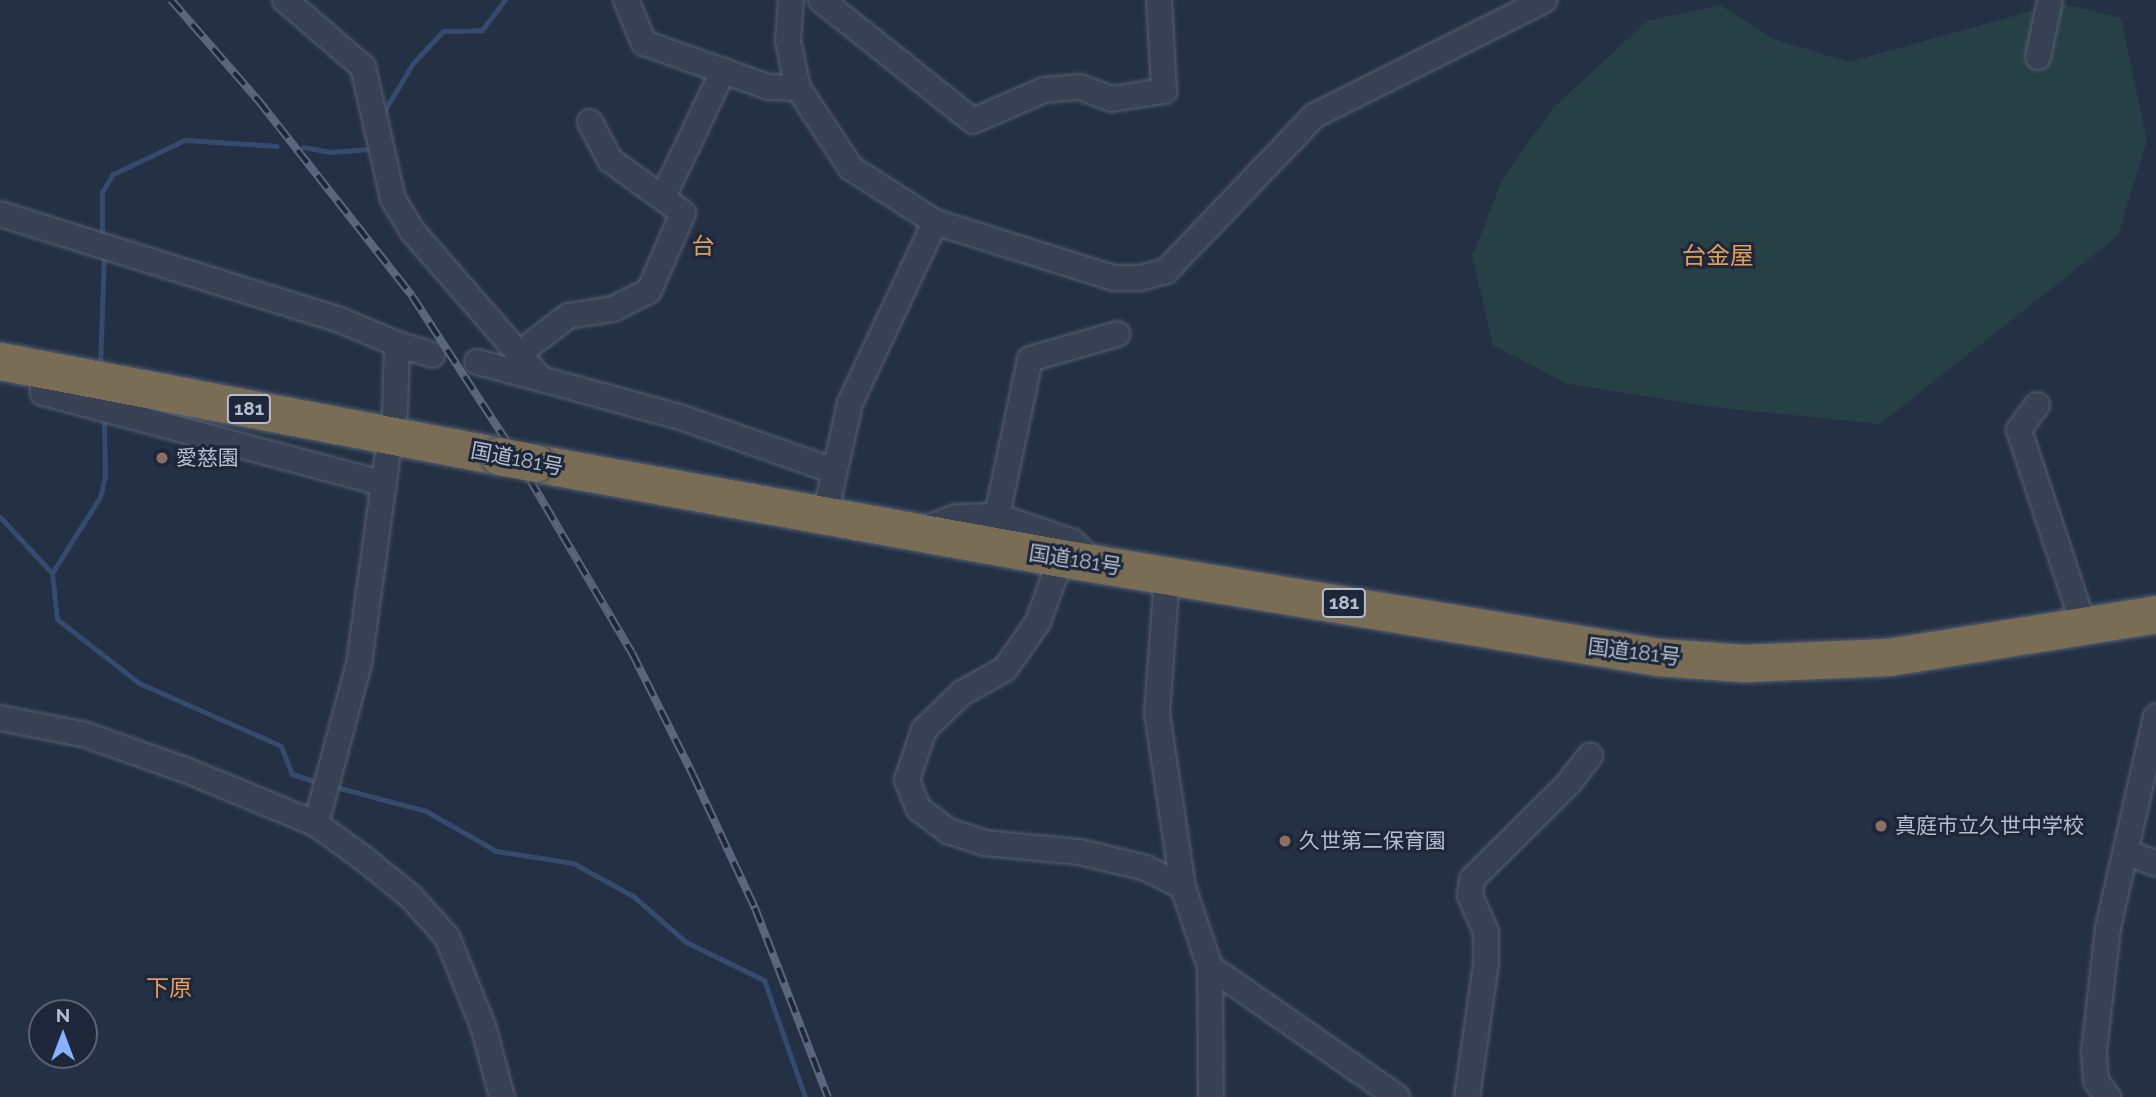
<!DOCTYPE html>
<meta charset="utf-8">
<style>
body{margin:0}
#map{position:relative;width:2156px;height:1097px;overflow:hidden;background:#243044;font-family:Raleway,"Noto Sans JP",sans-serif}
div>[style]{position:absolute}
.green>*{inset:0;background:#264045}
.stream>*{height:5px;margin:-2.5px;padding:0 2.5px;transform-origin:2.5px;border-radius:2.5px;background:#364a6d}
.roads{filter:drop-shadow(0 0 2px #576071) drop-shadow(0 0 2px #576071)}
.minor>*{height:24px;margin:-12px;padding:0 12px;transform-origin:12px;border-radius:12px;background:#384254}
.highway>*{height:37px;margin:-18.5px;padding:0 18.5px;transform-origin:18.5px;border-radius:18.5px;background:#7a6d55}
.rail>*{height:8px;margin-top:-4px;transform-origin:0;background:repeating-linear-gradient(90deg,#1d2739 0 16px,#5a667b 0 32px);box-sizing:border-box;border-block:2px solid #5a667b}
.bridges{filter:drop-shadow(0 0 2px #434d5e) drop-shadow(0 0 2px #434d5e)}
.highway-bridge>*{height:37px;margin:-18.5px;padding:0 18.5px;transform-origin:18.5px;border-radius:18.5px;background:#7a6d55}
.dots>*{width:19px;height:19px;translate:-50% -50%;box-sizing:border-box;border:4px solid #1d2739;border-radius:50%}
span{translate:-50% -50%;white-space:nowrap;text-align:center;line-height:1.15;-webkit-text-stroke:6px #1d2739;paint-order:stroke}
.shield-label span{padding:2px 5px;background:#1d2739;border:2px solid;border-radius:5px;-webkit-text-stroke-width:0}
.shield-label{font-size:19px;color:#b6becd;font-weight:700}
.poi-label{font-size:21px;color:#b6becd}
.left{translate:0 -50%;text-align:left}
.street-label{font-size:21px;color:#b6becd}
.neighbourhood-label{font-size:23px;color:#e09d5d}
.quarter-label{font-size:24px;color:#e09d5d}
.north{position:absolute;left:28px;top:999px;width:70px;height:70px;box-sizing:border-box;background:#1d2739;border:2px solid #5a6374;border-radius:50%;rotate:0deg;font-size:19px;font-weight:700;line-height:28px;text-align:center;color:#b6becd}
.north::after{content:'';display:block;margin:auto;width:24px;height:32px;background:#89b1ff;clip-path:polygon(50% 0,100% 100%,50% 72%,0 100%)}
</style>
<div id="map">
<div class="green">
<i style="clip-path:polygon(2060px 3px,2121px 18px,2147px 140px,2118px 236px,1880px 424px,1719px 408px,1568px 384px,1493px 345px,1472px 257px,1503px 178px,1553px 108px,1647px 21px,1720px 5px,1774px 39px,1849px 62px)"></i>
</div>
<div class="stream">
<i style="left:383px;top:113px;width:58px;rotate:-59deg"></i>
<i style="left:413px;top:63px;width:44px;rotate:-46.8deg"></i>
<i style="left:443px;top:31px;width:39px;rotate:-1deg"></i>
<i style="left:482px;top:30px;width:38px;rotate:-53deg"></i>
<i style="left:303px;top:147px;width:27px;rotate:10deg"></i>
<i style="left:330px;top:152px;width:40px;rotate:-4.3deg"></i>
<i style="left:102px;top:238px;width:46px;rotate:-90deg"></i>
<i style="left:102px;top:192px;width:21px;rotate:-59deg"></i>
<i style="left:113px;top:174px;width:80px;rotate:-25.3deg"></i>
<i style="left:185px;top:140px;width:92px;rotate:3.7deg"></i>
<i style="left:100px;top:367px;width:114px;rotate:-88deg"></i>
<i style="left:104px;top:418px;width:58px;rotate:89deg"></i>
<i style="left:105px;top:476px;width:22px;rotate:103deg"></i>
<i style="left:100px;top:497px;width:90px;rotate:122.3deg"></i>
<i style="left:52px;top:573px;width:46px;rotate:83.8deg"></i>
<i style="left:57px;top:619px;width:104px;rotate:38deg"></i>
<i style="left:139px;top:683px;width:155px;rotate:23.9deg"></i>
<i style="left:281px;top:746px;width:30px;rotate:69deg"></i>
<i style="left:292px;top:774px;width:28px;rotate:18deg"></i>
<i style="left:0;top:517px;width:76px;rotate:47.1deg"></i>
<i style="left:332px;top:786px;width:97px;rotate:14.9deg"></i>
<i style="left:426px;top:811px;width:81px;rotate:29.7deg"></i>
<i style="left:496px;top:851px;width:78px;rotate:8.9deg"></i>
<i style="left:573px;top:863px;width:68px;rotate:28.8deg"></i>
<i style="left:633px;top:896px;width:70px;rotate:41deg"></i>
<i style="left:686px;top:942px;width:87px;rotate:26deg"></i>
<i style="left:764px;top:980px;width:124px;rotate:70.7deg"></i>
</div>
<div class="roads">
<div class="minor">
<i style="left:285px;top:0;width:103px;rotate:40.7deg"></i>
<i style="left:363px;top:67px;width:135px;rotate:77.2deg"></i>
<i style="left:393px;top:199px;width:39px;rotate:59deg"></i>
<i style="left:413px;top:232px;width:195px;rotate:49deg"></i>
<i style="left:541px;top:379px;width:144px;rotate:15.3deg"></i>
<i style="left:680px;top:417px;width:163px;rotate:19.3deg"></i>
<i style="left:626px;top:0;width:47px;rotate:67.3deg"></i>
<i style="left:644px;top:43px;width:132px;rotate:19.5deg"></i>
<i style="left:768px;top:87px;width:30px;rotate:2deg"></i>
<i style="left:791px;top:0;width:41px;rotate:94.2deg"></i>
<i style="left:788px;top:41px;width:48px;rotate:78deg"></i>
<i style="left:798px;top:88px;width:96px;rotate:56.5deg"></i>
<i style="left:851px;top:168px;width:100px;rotate:32.7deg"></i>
<i style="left:935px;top:222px;width:188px;rotate:17.4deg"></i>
<i style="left:1114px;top:278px;width:26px"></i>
<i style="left:1140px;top:278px;width:27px;rotate:-15deg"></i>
<i style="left:1166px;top:271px;width:214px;rotate:-46.3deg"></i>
<i style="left:1314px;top:116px;width:258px;rotate:-26.7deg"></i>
<i style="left:821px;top:0;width:194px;rotate:38.5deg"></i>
<i style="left:973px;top:121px;width:77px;rotate:-23.6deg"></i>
<i style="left:1044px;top:90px;width:36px;rotate:-5deg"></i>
<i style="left:1080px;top:87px;width:33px;rotate:21deg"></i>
<i style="left:1111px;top:99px;width:54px;rotate:-8.6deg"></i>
<i style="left:1164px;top:91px;width:91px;rotate:-93.1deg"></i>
<i style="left:2038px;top:57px;width:58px;rotate:-78.1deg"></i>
<i style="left:663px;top:197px;width:140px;rotate:-64.5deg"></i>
<i style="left:0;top:214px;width:356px;rotate:17.3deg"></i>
<i style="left:340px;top:320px;width:62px;rotate:22.8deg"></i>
<i style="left:397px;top:344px;width:69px;rotate:91.7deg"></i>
<i style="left:397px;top:344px;width:37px;rotate:17deg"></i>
<i style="left:520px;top:353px;width:61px;rotate:-37.6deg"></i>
<i style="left:568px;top:316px;width:46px;rotate:-8.8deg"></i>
<i style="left:613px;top:309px;width:40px;rotate:-26.6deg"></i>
<i style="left:649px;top:291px;width:85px;rotate:-66.4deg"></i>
<i style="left:683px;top:213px;width:90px;rotate:-144deg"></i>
<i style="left:610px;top:160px;width:43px;rotate:-117.8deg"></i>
<i style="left:477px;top:362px;width:66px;rotate:14.9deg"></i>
<i style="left:43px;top:371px;width:22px;rotate:90deg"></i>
<i style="left:43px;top:393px;width:351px;rotate:14.9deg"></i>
<i style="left:2037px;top:405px;width:31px;rotate:126deg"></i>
<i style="left:2019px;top:430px;width:207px;rotate:71.7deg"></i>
<i style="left:825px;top:515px;width:115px;rotate:-77.4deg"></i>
<i style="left:850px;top:403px;width:200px;rotate:-64.8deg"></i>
<i style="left:997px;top:516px;width:160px;rotate:-78.1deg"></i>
<i style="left:1030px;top:359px;width:91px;rotate:-15.9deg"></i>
<i style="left:921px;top:530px;width:37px;rotate:-20deg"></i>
<i style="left:956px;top:517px;width:41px;rotate:-1.4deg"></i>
<i style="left:997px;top:516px;width:80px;rotate:18.9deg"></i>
<i style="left:1073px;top:542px;width:25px;rotate:45deg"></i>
<i style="left:1061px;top:558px;width:68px;rotate:109.8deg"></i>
<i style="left:1038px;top:622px;width:57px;rotate:125.1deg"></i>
<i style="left:1005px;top:669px;width:49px;rotate:150.8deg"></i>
<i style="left:962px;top:693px;width:53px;rotate:135.8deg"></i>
<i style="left:924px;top:730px;width:53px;rotate:108.8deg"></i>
<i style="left:907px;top:780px;width:31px;rotate:68deg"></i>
<i style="left:919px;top:809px;width:36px;rotate:37deg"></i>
<i style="left:948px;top:831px;width:38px;rotate:18deg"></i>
<i style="left:984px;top:843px;width:96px;rotate:5.4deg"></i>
<i style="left:1080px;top:852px;width:68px;rotate:13.6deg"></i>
<i style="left:1146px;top:868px;width:42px;rotate:27.2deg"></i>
<i style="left:1167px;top:575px;width:138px;rotate:94.1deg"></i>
<i style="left:1157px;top:713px;width:176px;rotate:81.5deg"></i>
<i style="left:1183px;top:887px;width:84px;rotate:71.4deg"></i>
<i style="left:1210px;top:967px;width:130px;rotate:89.6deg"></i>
<i style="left:0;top:718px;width:88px;rotate:11.2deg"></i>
<i style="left:86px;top:735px;width:108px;rotate:19.4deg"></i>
<i style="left:188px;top:771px;width:139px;rotate:22.5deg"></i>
<i style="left:316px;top:824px;width:58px;rotate:35.9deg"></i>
<i style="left:363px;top:858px;width:60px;rotate:39deg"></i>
<i style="left:410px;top:896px;width:55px;rotate:47.9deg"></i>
<i style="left:447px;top:937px;width:96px;rotate:68deg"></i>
<i style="left:483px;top:1026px;width:73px;rotate:75deg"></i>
<i style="left:316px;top:824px;width:166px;rotate:-75deg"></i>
<i style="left:359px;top:664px;width:206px;rotate:-82.2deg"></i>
<i style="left:2127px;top:852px;width:31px;rotate:22deg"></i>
<i style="left:1210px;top:967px;width:228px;rotate:34.8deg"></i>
<i style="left:1467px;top:1097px;width:134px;rotate:-81.9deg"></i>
<i style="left:1486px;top:964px;width:32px;rotate:-90deg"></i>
<i style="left:1486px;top:932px;width:39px;rotate:-114deg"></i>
<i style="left:1470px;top:896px;width:17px;rotate:-83deg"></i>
<i style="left:1472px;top:879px;width:135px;rotate:-44.7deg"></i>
<i style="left:1568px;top:784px;width:36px;rotate:-52deg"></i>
<i style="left:2108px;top:1097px;width:20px;rotate:-127deg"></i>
<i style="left:2096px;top:1081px;width:30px;rotate:-94deg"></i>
<i style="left:2094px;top:1051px;width:124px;rotate:-83.5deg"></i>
<i style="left:2108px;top:928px;width:217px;rotate:-77.2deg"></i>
</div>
<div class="highway">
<i style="left:0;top:361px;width:508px;rotate:10.78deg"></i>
<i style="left:535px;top:463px;width:535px;rotate:10.24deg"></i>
<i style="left:1061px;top:558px;width:605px;rotate:9.42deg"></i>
<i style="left:1658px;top:657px;width:86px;rotate:4deg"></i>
<i style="left:1744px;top:663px;width:145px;rotate:-2.4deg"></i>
<i style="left:1889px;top:657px;width:270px;rotate:-9.1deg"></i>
</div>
</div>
<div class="rail">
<i style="left:171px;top:0;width:133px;rotate:49deg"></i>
<i style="left:258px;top:100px;width:249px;rotate:51.8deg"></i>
<i style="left:412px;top:296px;width:185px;rotate:56.9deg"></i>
<i style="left:513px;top:451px;width:234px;rotate:59.5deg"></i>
<i style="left:632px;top:653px;width:136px;rotate:63.4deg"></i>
<i style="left:693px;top:775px;width:147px;rotate:65deg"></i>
<i style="left:755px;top:908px;width:203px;rotate:68.9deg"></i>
</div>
<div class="bridges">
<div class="highway-bridge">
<i style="left:499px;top:456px;width:37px;rotate:11deg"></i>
</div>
</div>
<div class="dots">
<i style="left:162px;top:458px;background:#8d6e63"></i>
<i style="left:1881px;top:826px;background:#8d6e63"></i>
<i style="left:1285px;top:841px;background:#8d6e63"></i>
</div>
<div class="shield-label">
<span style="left:249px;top:409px">181</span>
<span style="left:1344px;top:603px">181</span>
</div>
<div class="poi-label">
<span class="left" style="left:176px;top:458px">愛慈園</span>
<span class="left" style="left:1895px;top:826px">真庭市立久世中学校</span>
<span class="left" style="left:1299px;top:841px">久世第二保育園</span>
</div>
<div class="street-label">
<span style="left:517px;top:459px;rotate:11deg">国道181号</span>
<span style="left:1075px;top:560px;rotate:9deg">国道181号</span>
<span style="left:1634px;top:652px;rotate:7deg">国道181号</span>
</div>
<div class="neighbourhood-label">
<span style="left:703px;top:246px">台</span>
<span style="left:169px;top:988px">下原</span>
</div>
<div class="quarter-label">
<span style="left:1718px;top:256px">台金屋</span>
</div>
<div class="north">N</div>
</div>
